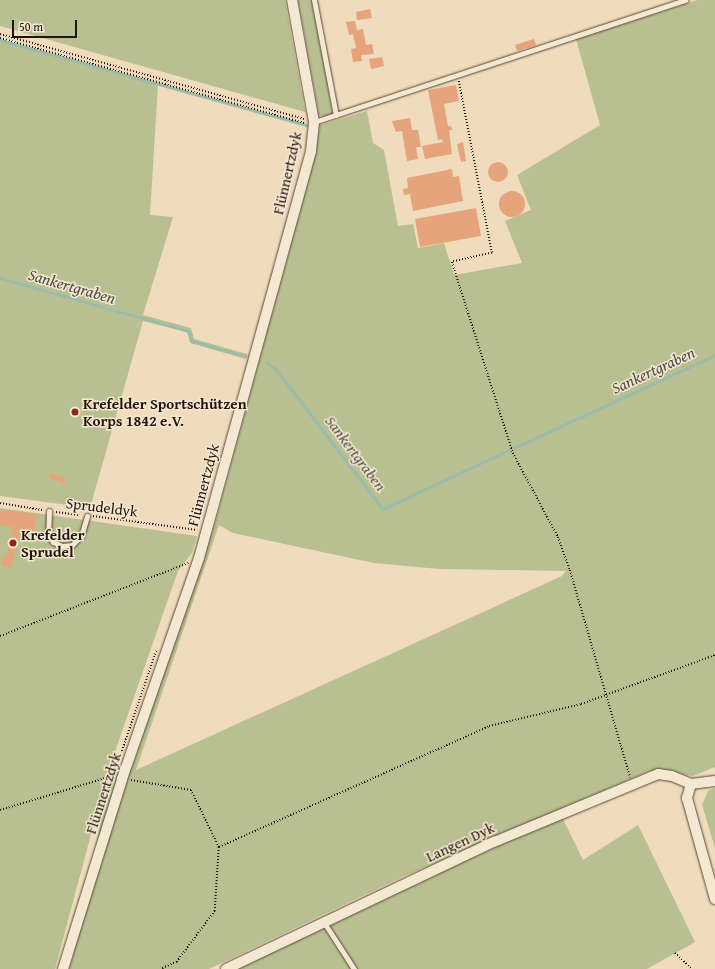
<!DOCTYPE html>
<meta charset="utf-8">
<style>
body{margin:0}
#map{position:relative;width:715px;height:969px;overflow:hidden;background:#f0dbbc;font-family:"Gentium Book Plus",serif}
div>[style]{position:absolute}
.green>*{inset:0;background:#b8c091}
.stream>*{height:2.5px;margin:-1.25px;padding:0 1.25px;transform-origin:1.25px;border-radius:1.25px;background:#9bbcac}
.building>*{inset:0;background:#e5a47b}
.round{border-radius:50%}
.path>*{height:1.5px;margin-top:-0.75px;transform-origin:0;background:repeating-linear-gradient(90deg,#231409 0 1px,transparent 0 3px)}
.roads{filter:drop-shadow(0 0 1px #564636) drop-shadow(0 0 1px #564636)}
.lane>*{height:5px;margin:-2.5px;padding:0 2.5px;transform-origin:2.5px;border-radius:2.5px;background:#f5e8d3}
.street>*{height:10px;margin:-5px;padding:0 5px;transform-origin:5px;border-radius:5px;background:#f5e8d3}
.dots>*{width:11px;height:11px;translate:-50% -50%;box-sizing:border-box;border:2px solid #f5e8d3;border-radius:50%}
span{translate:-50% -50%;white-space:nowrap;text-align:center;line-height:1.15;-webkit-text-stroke:3px #f5e8d3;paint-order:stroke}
.street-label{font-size:15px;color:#231409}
.poi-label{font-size:15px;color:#231409;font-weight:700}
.left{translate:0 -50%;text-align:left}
.water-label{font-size:16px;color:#4d4f42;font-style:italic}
.scale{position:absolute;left:12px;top:20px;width:65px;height:18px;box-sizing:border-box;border:2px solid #231409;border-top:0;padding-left:5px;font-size:12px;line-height:14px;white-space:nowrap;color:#231409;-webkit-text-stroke:3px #f5e8d3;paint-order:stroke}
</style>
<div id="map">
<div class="green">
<i style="clip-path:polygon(0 0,285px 0,305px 112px,0 26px)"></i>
<i style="clip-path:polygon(298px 0,312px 0,333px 114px,324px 117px,319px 115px)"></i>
<i style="clip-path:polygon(evenodd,697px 0,715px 0,715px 767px,693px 776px,649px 771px,400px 878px,209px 969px,69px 969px,87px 905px,108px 771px,55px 969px,0 969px,0 508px,197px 536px,192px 553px,178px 571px,110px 766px,132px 767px,215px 523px,315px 156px,320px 125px,367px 111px,373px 143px,384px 150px,398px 226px,413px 224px,418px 248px,444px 243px,454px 275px,522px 263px,505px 221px,531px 210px,517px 175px,600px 125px,576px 39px,697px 0,219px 525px,233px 533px,374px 563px,439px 569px,566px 571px,562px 576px,136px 770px,219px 525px)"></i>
<i style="clip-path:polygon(0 39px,306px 124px,306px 126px,158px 85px,150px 215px,173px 217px,143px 315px,191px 328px,194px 339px,247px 354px,246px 359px,190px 343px,187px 332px,143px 321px,90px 508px,0 496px)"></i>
<i style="clip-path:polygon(715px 788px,715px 848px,702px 805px,708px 791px)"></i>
<i style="clip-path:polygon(562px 817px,583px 860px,638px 825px,695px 942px,647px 969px,226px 969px)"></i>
</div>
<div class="stream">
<i style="left:0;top:40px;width:318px;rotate:15.5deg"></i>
<i style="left:0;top:278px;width:196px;rotate:15.7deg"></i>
<i style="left:189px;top:331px;width:10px;rotate:73deg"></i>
<i style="left:192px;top:341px;width:55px;rotate:15.8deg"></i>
<i style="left:266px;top:362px;width:12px;rotate:35deg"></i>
<i style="left:276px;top:369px;width:176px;rotate:52.6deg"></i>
<i style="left:383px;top:509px;width:139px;rotate:-25.1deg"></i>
<i style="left:514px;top:448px;width:221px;rotate:-24.8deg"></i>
</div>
<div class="building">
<i style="clip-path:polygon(370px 9px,372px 18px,357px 20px,356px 12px)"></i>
<i style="clip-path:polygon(355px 21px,357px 30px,363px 29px,366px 45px,372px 44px,374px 54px,361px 55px,362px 61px,353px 62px,351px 49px,356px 48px,353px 34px,349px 35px,346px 22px)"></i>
<i style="clip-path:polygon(534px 39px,536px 45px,517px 51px,515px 45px)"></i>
<i style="clip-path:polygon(382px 57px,384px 66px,371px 69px,369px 59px)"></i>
<i style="clip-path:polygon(456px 85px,459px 101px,444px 104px,448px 126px,451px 126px,452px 130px,449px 130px,452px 154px,425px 159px,422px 146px,443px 142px,442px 139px,438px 140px,428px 90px)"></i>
<i style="clip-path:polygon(410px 118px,412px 130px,418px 130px,421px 147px,416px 147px,418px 159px,407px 161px,402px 131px,396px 132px,392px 121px)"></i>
<i style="clip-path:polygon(463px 142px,466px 161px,461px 162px,457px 144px)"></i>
<i class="round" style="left:488px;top:162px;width:20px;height:20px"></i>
<i style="clip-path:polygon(452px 169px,453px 177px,459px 176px,463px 201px,413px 211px,410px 194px,404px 195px,403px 189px,408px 188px,407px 178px)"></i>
<i class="round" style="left:499px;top:191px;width:26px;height:26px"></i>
<i style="clip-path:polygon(476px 208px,481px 236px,420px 247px,415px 219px)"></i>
<i style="clip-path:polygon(50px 473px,66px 478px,65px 484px,49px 478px)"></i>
<i style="clip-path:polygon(0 510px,37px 514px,34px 531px,21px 529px,11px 568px,1px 565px,4px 554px,7px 555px,13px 527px,0 525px)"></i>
</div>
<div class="path">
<i style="left:0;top:34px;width:316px;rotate:15.6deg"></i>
<i style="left:0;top:38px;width:316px;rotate:15.6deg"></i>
<i style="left:459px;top:81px;width:175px;rotate:79.1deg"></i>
<i style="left:492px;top:253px;width:41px;rotate:167.3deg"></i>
<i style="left:452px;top:262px;width:201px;rotate:72.3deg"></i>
<i style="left:513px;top:453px;width:95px;rotate:61.8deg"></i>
<i style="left:558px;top:537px;width:35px;rotate:70deg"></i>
<i style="left:570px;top:570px;width:216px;rotate:73.8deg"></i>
<i style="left:0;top:503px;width:43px;rotate:9.5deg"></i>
<i style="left:56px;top:512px;width:24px;rotate:7deg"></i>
<i style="left:93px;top:516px;width:105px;rotate:7.7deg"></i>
<i style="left:0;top:636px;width:202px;rotate:-21.2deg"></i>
<i style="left:131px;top:780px;width:61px;rotate:9.5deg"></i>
<i style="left:191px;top:790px;width:64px;rotate:63.8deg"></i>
<i style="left:219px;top:847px;width:64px;rotate:93.6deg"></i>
<i style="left:215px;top:911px;width:64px;rotate:126.7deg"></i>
<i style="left:177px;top:962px;width:17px;rotate:156deg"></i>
<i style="left:103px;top:805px;width:163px;rotate:-71deg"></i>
<i style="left:0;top:810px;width:117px;rotate:-16.9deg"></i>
<i style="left:219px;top:847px;width:296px;rotate:-24.1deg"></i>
<i style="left:489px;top:726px;width:95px;rotate:-13.4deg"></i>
<i style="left:581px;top:704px;width:143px;rotate:-20.1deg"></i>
<i style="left:675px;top:953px;width:23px;rotate:43deg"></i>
</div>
<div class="roads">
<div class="lane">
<i style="left:314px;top:0;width:117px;rotate:79.2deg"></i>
<i style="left:314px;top:122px;width:391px;rotate:-18.2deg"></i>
<i style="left:49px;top:511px;width:23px;rotate:92deg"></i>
<i style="left:48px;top:534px;width:9px;rotate:58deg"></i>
<i style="left:53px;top:542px;width:10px;rotate:24deg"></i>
<i style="left:62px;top:546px;width:10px;rotate:-6deg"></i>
<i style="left:72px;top:545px;width:13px;rotate:-45deg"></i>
<i style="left:81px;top:536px;width:21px;rotate:-73deg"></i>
<i style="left:325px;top:924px;width:54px;rotate:57.2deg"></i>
</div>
<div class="street">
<i style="left:691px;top:784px;width:15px;rotate:106deg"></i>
<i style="left:687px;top:798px;width:105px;rotate:74.5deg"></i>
<i style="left:63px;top:969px;width:199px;rotate:-72.7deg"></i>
<i style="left:122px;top:779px;width:234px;rotate:-70.8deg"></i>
<i style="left:199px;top:558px;width:422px;rotate:-74.6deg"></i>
<i style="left:311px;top:151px;width:29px;rotate:-84deg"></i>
<i style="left:314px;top:122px;width:124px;rotate:-100.2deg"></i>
<i style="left:226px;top:969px;width:297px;rotate:-25.4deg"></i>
<i style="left:494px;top:842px;width:178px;rotate:-22.5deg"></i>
<i style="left:658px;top:774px;width:14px;rotate:8deg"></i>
<i style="left:672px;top:776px;width:21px;rotate:23deg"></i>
<i style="left:691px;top:784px;width:24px;rotate:-7deg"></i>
</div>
</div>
<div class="dots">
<i style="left:75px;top:412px;background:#8f2418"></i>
<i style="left:13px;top:543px;background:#8f2418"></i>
</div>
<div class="street-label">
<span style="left:287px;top:173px;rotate:-77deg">Flünnertzdyk</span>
<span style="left:203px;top:485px;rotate:-75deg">Flünnertzdyk</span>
<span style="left:102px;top:507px;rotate:7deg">Sprudeldyk</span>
<span style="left:103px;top:793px;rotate:-72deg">Flünnertzdyk</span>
<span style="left:460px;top:842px;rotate:-25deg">Langen Dyk</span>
</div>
<div class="poi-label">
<span class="left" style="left:83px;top:412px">Krefelder Sportschützen<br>Korps 1842 e.V.</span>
<span class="left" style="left:21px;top:543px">Krefelder<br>Sprudel</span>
</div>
<div class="water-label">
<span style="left:72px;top:286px;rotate:16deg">Sankertgraben</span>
<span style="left:653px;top:370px;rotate:-25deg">Sankertgraben</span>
<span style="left:356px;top:453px;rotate:53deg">Sankertgraben</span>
</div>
<div class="scale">50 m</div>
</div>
